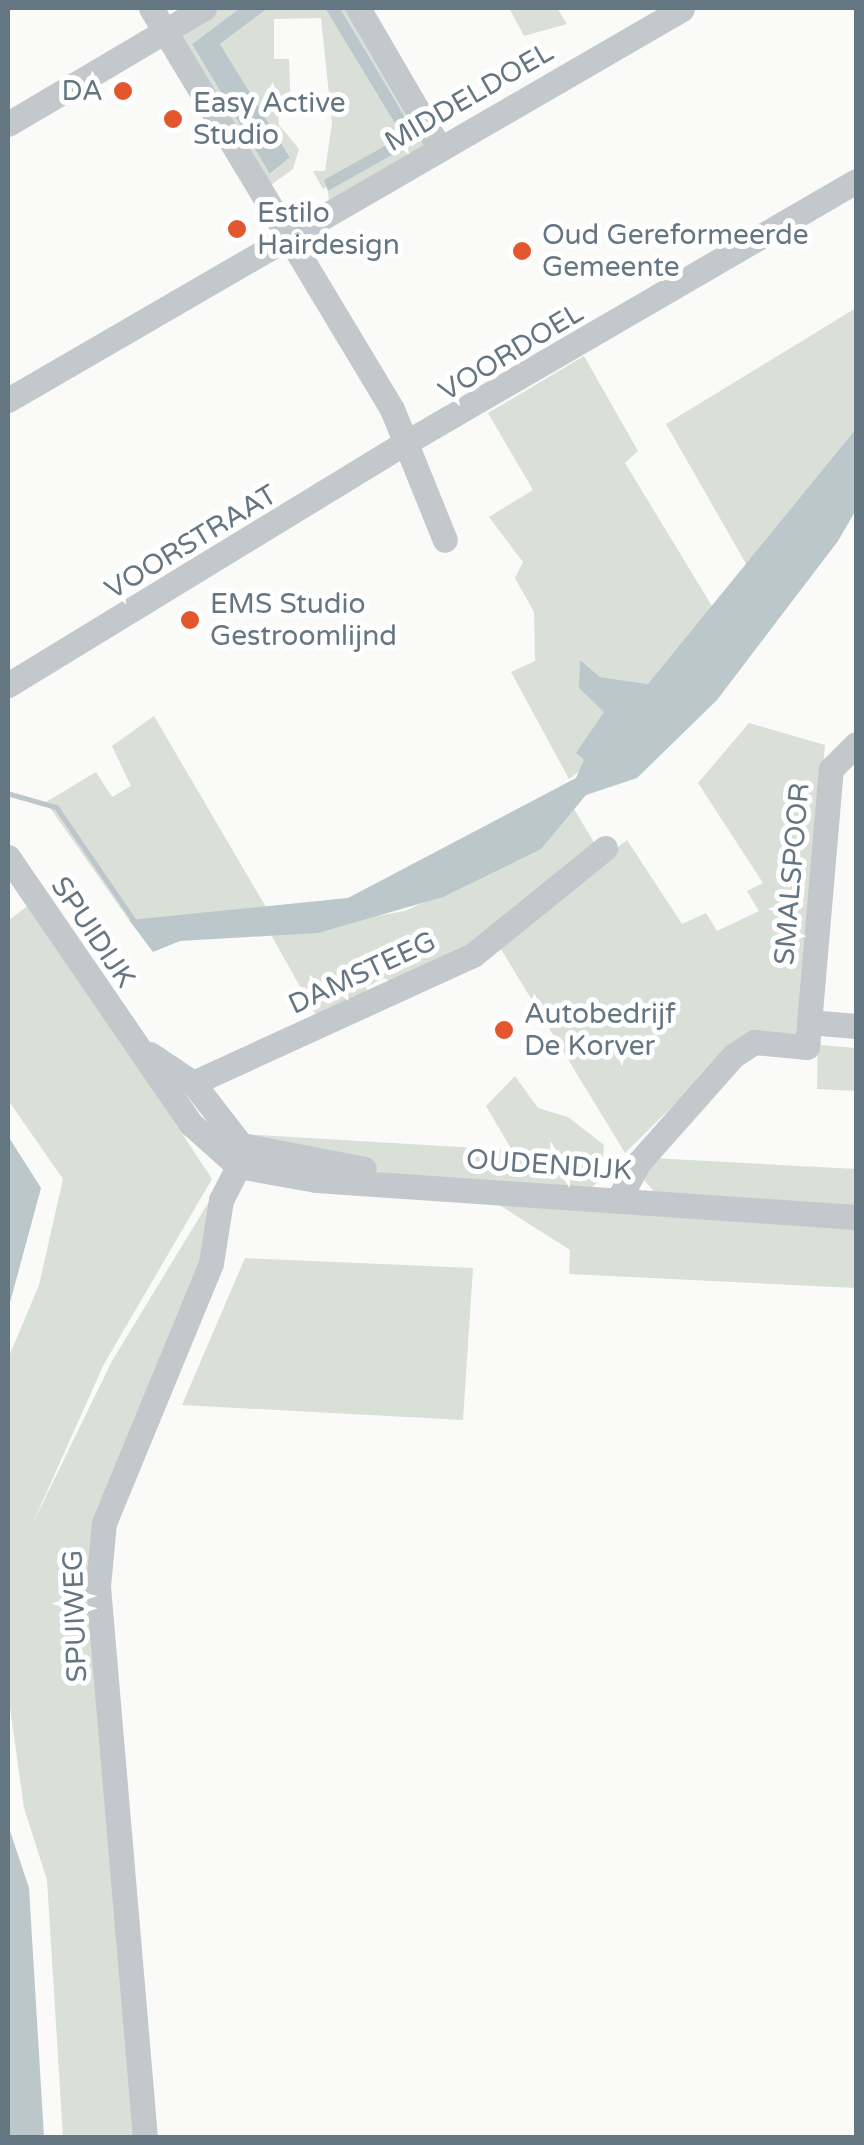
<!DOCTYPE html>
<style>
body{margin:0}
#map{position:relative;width:864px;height:2145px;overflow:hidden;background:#fafaf8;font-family:"Varela Round",sans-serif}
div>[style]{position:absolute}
.green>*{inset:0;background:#dadfd7}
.water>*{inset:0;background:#bbc7cb}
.stream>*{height:5px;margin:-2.5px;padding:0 2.5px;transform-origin:2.5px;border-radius:2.5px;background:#bbc7cb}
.minor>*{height:25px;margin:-12.5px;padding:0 12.5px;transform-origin:12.5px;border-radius:12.5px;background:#c3c8cc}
.dots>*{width:28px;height:28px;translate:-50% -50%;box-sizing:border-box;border:5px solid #fff;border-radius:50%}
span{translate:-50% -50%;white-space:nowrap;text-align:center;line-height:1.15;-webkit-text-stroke:10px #fff;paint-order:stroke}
.poi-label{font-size:28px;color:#657683}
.right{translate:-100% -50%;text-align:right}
.left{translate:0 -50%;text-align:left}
.street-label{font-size:28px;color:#657683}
.frame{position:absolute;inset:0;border:10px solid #657683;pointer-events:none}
</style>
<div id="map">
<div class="green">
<i style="clip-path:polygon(216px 8px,240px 8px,192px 44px,271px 174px,290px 156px,220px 44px,268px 8px,325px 8px,397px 127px,395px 141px,323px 189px,313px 171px,325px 171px,332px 123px,321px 18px,274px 19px,274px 59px,289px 59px,291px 112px,278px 113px,279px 125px,299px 149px,293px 169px,268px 187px,182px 48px,182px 30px)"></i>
<i style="clip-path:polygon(340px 8px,355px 8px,426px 144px,329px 203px,328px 191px,410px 145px,413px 132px)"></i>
<i style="clip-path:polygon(509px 8px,557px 8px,567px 24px,524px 36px)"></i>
<i style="clip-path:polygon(856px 308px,856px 429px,749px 569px,666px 424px)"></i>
<i style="clip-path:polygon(584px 356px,638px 451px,625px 463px,715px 611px,648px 684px,600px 677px,580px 660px,605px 712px,584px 768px,569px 779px,511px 672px,535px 661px,534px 612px,515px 578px,523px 562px,489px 517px,533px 490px,488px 413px)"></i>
<i style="clip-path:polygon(154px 716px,267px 909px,129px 920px,46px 802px,96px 772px,112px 797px,131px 786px,112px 746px)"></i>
<i style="clip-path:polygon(749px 723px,825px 745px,798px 1034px,749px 1031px,625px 1153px,496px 941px,627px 840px,682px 924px,706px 913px,717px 931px,759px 911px,747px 891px,763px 883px,698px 783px)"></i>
<i style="clip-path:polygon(574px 809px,598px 849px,466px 953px,396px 984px,384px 978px,366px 987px,370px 996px,319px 1020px,271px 935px,405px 911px,540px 849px)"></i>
<i style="clip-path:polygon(30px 904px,212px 1179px,104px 1364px,31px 1527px,112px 1361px,213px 1195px,211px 1236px,104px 1509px,140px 2137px,63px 2137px,47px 1880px,24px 1808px,8px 1693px,8px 1359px,39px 1285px,63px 1179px,8px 1100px,8px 921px)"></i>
<i style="clip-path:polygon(818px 1031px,821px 1045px,856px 1048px,856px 1091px,817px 1089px)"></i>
<i style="clip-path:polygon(515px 1076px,538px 1108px,568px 1117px,604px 1145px,601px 1180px,592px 1187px,391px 1175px,241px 1134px,512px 1150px,486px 1106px)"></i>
<i style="clip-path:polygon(652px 1158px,856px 1169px,856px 1208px,655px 1193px,641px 1176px)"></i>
<i style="clip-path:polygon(498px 1204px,856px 1225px,856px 1288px,569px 1274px,570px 1250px)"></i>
<i style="clip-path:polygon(245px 1258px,473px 1268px,463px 1420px,182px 1405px)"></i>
</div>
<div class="water">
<i style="clip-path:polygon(240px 8px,268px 8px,220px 44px,290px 157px,270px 174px,192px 44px)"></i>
<i style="clip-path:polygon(325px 8px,340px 8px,413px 131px,410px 145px,328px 191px,324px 180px,394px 141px,397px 127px)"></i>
<i style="clip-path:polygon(856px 429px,856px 510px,838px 541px,717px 700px,637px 778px,586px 795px,541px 849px,443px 897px,318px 933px,180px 941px,153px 952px,129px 920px,348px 898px,576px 778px,584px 760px,576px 753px,604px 712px,579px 688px,580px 660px,600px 677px,648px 684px)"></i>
<i style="clip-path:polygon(8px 1136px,41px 1188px,8px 1310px)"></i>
<i style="clip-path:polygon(8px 1825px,29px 1888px,44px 2137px,8px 2137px)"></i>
</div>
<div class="stream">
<i style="left:10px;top:794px;width:48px;rotate:15.8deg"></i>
<i style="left:56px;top:807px;width:138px;rotate:55.6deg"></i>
</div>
<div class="minor">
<i style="left:151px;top:8px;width:468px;rotate:59deg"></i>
<i style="left:392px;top:409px;width:141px;rotate:68deg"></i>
<i style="left:358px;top:8px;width:163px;rotate:59.8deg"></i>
<i style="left:8px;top:124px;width:228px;rotate:-30.6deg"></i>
<i style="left:8px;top:400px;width:779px;rotate:-30.12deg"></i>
<i style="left:400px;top:446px;width:527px;rotate:-30.16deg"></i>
<i style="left:8px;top:685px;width:459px;rotate:-31.4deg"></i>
<i style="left:8px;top:857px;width:324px;rotate:55.6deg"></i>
<i style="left:191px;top:1124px;width:63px;rotate:41.8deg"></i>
<i style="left:238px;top:1166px;width:79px;rotate:10.2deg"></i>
<i style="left:316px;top:1180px;width:541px;rotate:3.92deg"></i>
<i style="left:809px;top:1022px;width:47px;rotate:4.9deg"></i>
<i style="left:150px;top:1054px;width:52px;rotate:34deg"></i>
<i style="left:193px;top:1083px;width:308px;rotate:-24.6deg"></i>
<i style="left:473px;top:955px;width:170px;rotate:-39deg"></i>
<i style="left:193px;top:1083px;width:78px;rotate:52.3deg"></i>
<i style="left:241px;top:1145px;width:125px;rotate:11deg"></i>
<i style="left:618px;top:1200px;width:43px;rotate:-61.1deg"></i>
<i style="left:639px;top:1162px;width:142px;rotate:-48.4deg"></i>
<i style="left:733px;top:1056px;width:25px;rotate:-34deg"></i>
<i style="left:754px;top:1042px;width:53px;rotate:5.4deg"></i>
<i style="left:807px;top:1047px;width:279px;rotate:-85.1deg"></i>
<i style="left:831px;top:769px;width:35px;rotate:-45deg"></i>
<i style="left:145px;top:2138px;width:554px;rotate:-94.87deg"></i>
<i style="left:98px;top:1586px;width:63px;rotate:-84.6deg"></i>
<i style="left:104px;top:1523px;width:281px;rotate:-67.6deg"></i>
<i style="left:211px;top:1263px;width:64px;rotate:-81deg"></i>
<i style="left:221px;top:1200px;width:38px;rotate:-63deg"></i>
</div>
<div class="dots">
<i style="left:123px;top:91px;background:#e4572e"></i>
<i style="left:173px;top:119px;background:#e4572e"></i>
<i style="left:237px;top:229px;background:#e4572e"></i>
<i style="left:522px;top:251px;background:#e4572e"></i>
<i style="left:190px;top:620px;background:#e4572e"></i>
<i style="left:504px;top:1030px;background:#e4572e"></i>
</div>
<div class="poi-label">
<span class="right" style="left:103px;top:91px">DA</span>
<span class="left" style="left:193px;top:119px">Easy Active<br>Studio</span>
<span class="left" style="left:257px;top:229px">Estilo<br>Hairdesign</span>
<span class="left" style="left:542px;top:251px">Oud Gereformeerde<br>Gemeente</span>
<span class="left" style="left:210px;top:620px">EMS Studio<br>Gestroomlijnd</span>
<span class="left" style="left:524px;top:1030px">Autobedrijf<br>De Korver</span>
</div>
<div class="street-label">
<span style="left:469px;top:97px;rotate:-30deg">MIDDELDOEL</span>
<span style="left:511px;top:352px;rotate:-31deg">VOORDOEL</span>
<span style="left:191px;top:542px;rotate:-31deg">VOORSTRAAT</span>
<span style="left:792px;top:874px;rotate:-85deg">SMALSPOOR</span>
<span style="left:93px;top:932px;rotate:56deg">SPUIDIJK</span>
<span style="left:362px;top:973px;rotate:-25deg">DAMSTEEG</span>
<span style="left:549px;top:1165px;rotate:4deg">OUDENDIJK</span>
<span style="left:75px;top:1616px;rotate:-92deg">SPUIWEG</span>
</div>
<div class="frame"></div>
</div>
